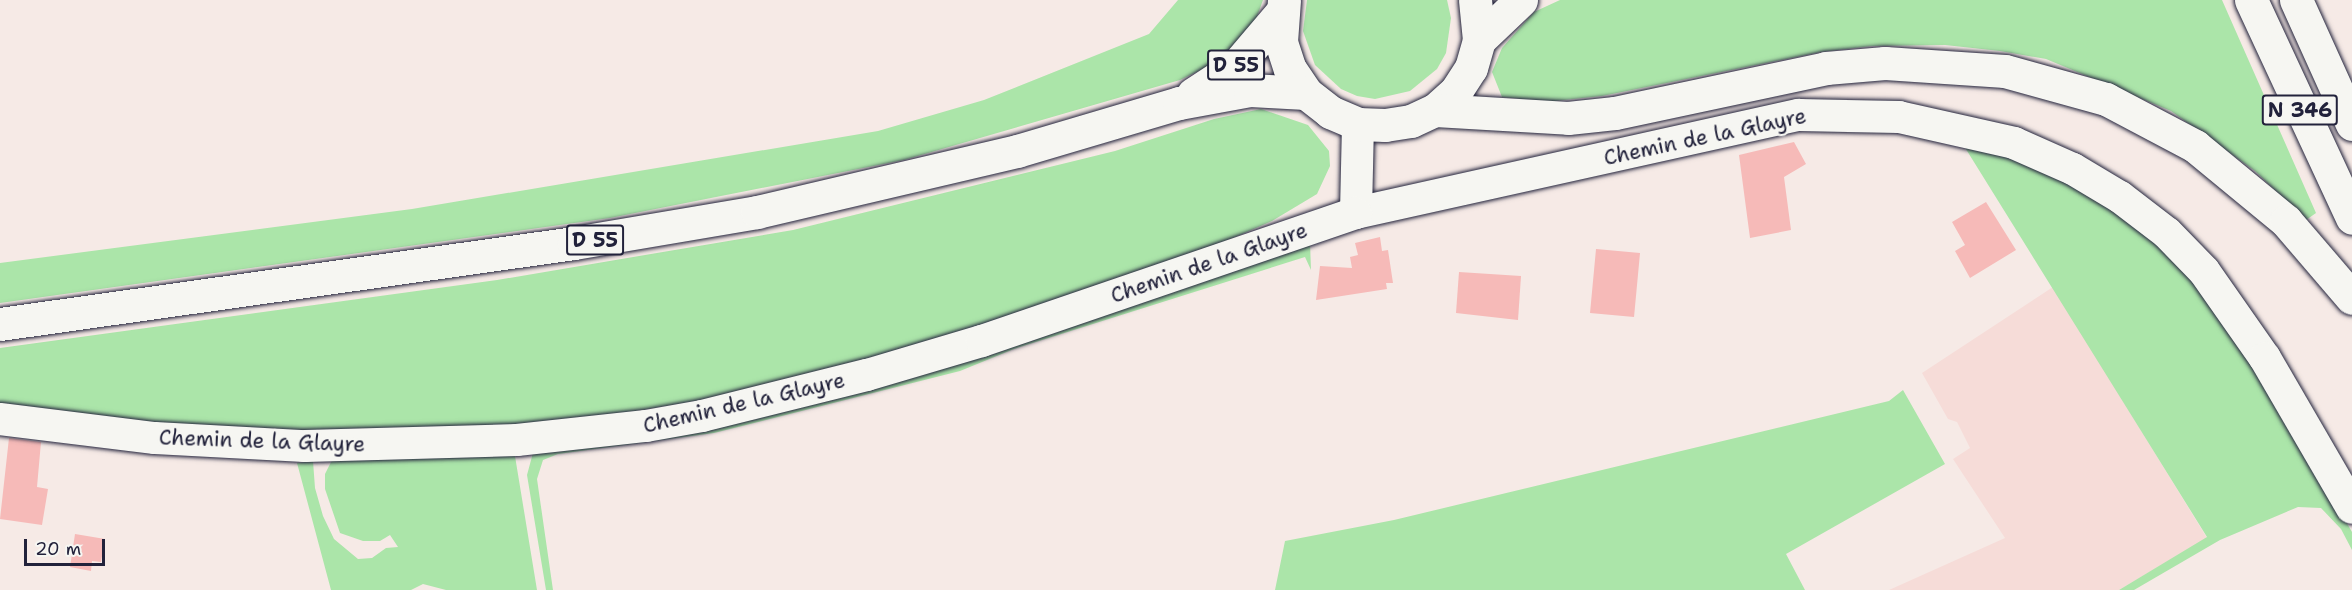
<!DOCTYPE html>
<style>
body{margin:0}
#map{position:relative;width:2352px;height:590px;overflow:hidden;background:#f6eae6;font-family:"Shantell Sans",sans-serif}
div>[style]{position:absolute}
.built>*{inset:0;background:#f6dcd8}
.green>*{inset:0;background:#abe5a9}
.building>*{inset:0;background:#f6bab8}
.roads{filter:drop-shadow(0 0 2px #22223b) drop-shadow(0 0 2px #22223b)}
.street>*{height:32px;margin:-16px;padding:0 16px;transform-origin:16px;border-radius:16px;background:#f6f6f2}
.primary>*{height:33px;margin:-16.5px;padding:0 16.5px;transform-origin:16.5px;border-radius:16.5px;background:#f6f6f2}
.highway>*{height:33px;margin:-16.5px;padding:0 16.5px;transform-origin:16.5px;border-radius:16.5px;background:#f6f6f2}
span{translate:-50% -50%;white-space:nowrap;text-align:center;line-height:1.15;-webkit-text-stroke:4.5px #f6f6f2;paint-order:stroke}
.shield-label span{padding:2px 4px;background:#f6f6f2;border:2px solid;border-radius:4px;-webkit-text-stroke-width:0}
.shield-label{font-size:20px;color:#22223b;font-weight:700}
.street-label{font-size:21px;color:#22223b}
.scale{position:absolute;left:24px;top:539px;width:81px;height:27px;box-sizing:border-box;border:3px solid #22223b;border-top:0;padding-left:8px;font-size:18px;line-height:21px;white-space:nowrap;color:#22223b;-webkit-text-stroke:4px #f6f6f2;paint-order:stroke}
</style>
<div id="map">
<div class="built">
<i style="clip-path:polygon(2053px 287px,2207px 538px,2119px 590px,1889px 590px,2005px 538px,1953px 459px,1970px 448px,1957px 422px,1948px 419px,1922px 373px)"></i>
</div>
<div class="green">
<i style="clip-path:polygon(1178px 0,1263px 0,1255px 22px,1237px 46px,1211px 65px,1180px 80px,904px 160px,610px 218px,0 303px,0 263px,412px 209px,878px 131px,984px 100px,1149px 34px)"></i>
<i style="clip-path:polygon(1307px 0,1447px 0,1451px 18px,1446px 53px,1437px 69px,1410px 91px,1375px 99px,1357px 96px,1341px 89px,1315px 65px,1303px 31px)"></i>
<i style="clip-path:polygon(1560px 0,2222px 0,2316px 213px,2306px 220px,2255px 171px,2171px 111px,2046px 59px,2000px 51px,1945px 45px,1872px 46px,1821px 52px,1602px 96px,1545px 102px,1502px 97px,1492px 72px,1502px 48px,1534px 12px)"></i>
<i style="clip-path:polygon(1261px 109px,1308px 125px,1329px 151px,1330px 166px,1317px 194px,1272px 221px,1194px 255px,867px 362px,738px 394px,559px 424px,239px 434px,0 406px,0 348px,497px 280px,793px 230px,1115px 151px,1214px 119px)"></i>
<i style="clip-path:polygon(1964px 146px,2021px 159px,2089px 189px,2136px 224px,2196px 279px,2300px 442px,2352px 532px,2352px 550px,2341px 529px,2321px 508px,2298px 507px,2220px 540px,2134px 590px,2119px 590px,2207px 537px)"></i>
<i style="clip-path:polygon(1310px 242px,1311px 270px,1305px 257px,1014px 349px,960px 371px,714px 433px,558px 454px,543px 460px,537px 479px,553px 590px,546px 590px,527px 475px,534px 449px)"></i>
<i style="clip-path:polygon(1903px 390px,1945px 464px,1786px 554px,1805px 590px,1275px 590px,1285px 541px,1394px 520px,1889px 401px)"></i>
<i style="clip-path:polygon(514px 450px,537px 590px,446px 590px,423px 584px,411px 590px,331px 590px,297px 463px,313px 461px,315px 488px,323px 516px,334px 539px,358px 559px,372px 558px,386px 548px,398px 547px,390px 535px,380px 541px,363px 541px,340px 533px,325px 489px,325px 474px,333px 458px)"></i>
</div>
<div class="building">
<i style="clip-path:polygon(1794px 142px,1806px 164px,1784px 177px,1791px 230px,1750px 238px,1739px 155px)"></i>
<i style="clip-path:polygon(1986px 202px,2016px 250px,1970px 278px,1955px 251px,1965px 245px,1952px 222px)"></i>
<i style="clip-path:polygon(1380px 237px,1382px 251px,1388px 250px,1393px 283px,1386px 283px,1387px 289px,1316px 300px,1320px 266px,1352px 268px,1350px 257px,1358px 255px,1355px 243px)"></i>
<i style="clip-path:polygon(1596px 249px,1640px 253px,1634px 317px,1590px 313px)"></i>
<i style="clip-path:polygon(1459px 272px,1521px 276px,1518px 320px,1456px 313px)"></i>
<i style="clip-path:polygon(9px 438px,41px 442px,37px 487px,48px 489px,42px 525px,0 519px)"></i>
<i style="clip-path:polygon(75px 534px,105px 539px,101px 562px,92px 561px,91px 571px,70px 567px)"></i>
</div>
<div class="roads">
<div class="street">
<i style="left:1358px;top:124px;width:89px;rotate:91.3deg"></i>
<i style="left:1356px;top:213px;width:454px;rotate:-12.5deg"></i>
<i style="left:1799px;top:115px;width:100px;rotate:1.1deg"></i>
<i style="left:1899px;top:117px;width:118px;rotate:12.7deg"></i>
<i style="left:2014px;top:143px;width:64px;rotate:23.8deg"></i>
<i style="left:2073px;top:169px;width:55px;rotate:30.8deg"></i>
<i style="left:2120px;top:197px;width:59px;rotate:37.5deg"></i>
<i style="left:2167px;top:233px;width:53px;rotate:45.8deg"></i>
<i style="left:2204px;top:271px;width:106px;rotate:55deg"></i>
<i style="left:2265px;top:358px;width:173px;rotate:59.9deg"></i>
<i style="left:0;top:419px;width:156px;rotate:7deg"></i>
<i style="left:155px;top:438px;width:150px;rotate:3.1deg"></i>
<i style="left:305px;top:446px;width:212px;rotate:-1.6deg"></i>
<i style="left:517px;top:440px;width:130px;rotate:-6.2deg"></i>
<i style="left:646px;top:426px;width:57px;rotate:-10.1deg"></i>
<i style="left:702px;top:416px;width:170px;rotate:-14deg"></i>
<i style="left:867px;top:375px;width:120px;rotate:-16.5deg"></i>
<i style="left:982px;top:341px;width:395px;rotate:-18.9deg"></i>
</div>
<div class="primary">
<i style="left:1284px;top:0;width:42px;rotate:94.1deg"></i>
<i style="left:1281px;top:42px;width:28px;rotate:72deg"></i>
<i style="left:1290px;top:69px;width:29px;rotate:56deg"></i>
<i style="left:1306px;top:93px;width:31px;rotate:38deg"></i>
<i style="left:1330px;top:112px;width:30px;rotate:23deg"></i>
<i style="left:1358px;top:124px;width:27px;rotate:2deg"></i>
<i style="left:1385px;top:125px;width:26px;rotate:-9deg"></i>
<i style="left:1411px;top:121px;width:26px;rotate:-25deg"></i>
<i style="left:1435px;top:110px;width:28px;rotate:-42deg"></i>
<i style="left:1456px;top:91px;width:27px;rotate:-57deg"></i>
<i style="left:1471px;top:68px;width:29px;rotate:-74deg"></i>
<i style="left:1479px;top:40px;width:40px;rotate:-95.7deg"></i>
<i style="left:1479px;top:40px;width:58px;rotate:-43.6deg"></i>
<i style="left:1193px;top:94px;width:51px;rotate:-33.1deg"></i>
<i style="left:1236px;top:66px;width:70px;rotate:-49.7deg"></i>
<i style="left:0;top:324px;width:580px;rotate:-8.03deg"></i>
<i style="left:574px;top:243px;width:186px;rotate:-9.6deg"></i>
<i style="left:757px;top:212px;width:267px;rotate:-13.2deg"></i>
<i style="left:1017px;top:151px;width:169px;rotate:-16.5deg"></i>
<i style="left:1179px;top:103px;width:72px;rotate:-10.4deg"></i>
<i style="left:1250px;top:90px;width:56px;rotate:3.1deg"></i>
</div>
<div class="highway">
<i style="left:2251px;top:0;width:240px;rotate:65.1deg"></i>
<i style="left:2296px;top:0;width:136px;rotate:65.7deg"></i>
<i style="left:1435px;top:110px;width:133px;rotate:3.4deg"></i>
<i style="left:1568px;top:118px;width:47px;rotate:-6.1deg"></i>
<i style="left:1615px;top:113px;width:216px;rotate:-12deg"></i>
<i style="left:1826px;top:68px;width:59px;rotate:-4.8deg"></i>
<i style="left:1885px;top:63px;width:120px;rotate:3.8deg"></i>
<i style="left:2005px;top:71px;width:105px;rotate:15.5deg"></i>
<i style="left:2106px;top:99px;width:101px;rotate:27.8deg"></i>
<i style="left:2195px;top:146px;width:118px;rotate:39.5deg"></i>
<i style="left:2286px;top:221px;width:101px;rotate:49.4deg"></i>
</div>
</div>
<div class="shield-label">
<span style="left:1236px;top:65px">D 55</span>
<span style="left:2300px;top:110px">N 346</span>
<span style="left:595px;top:240px">D 55</span>
</div>
<div class="street-label">
<span style="left:1705px;top:137px;rotate:-12deg">Chemin de la Glayre</span>
<span style="left:1209px;top:263px;rotate:-19deg">Chemin de la Glayre</span>
<span style="left:744px;top:403px;rotate:-13deg">Chemin de la Glayre</span>
<span style="left:262px;top:441px;rotate:2deg">Chemin de la Glayre</span>
</div>
<div class="scale">20 m</div>
</div>
